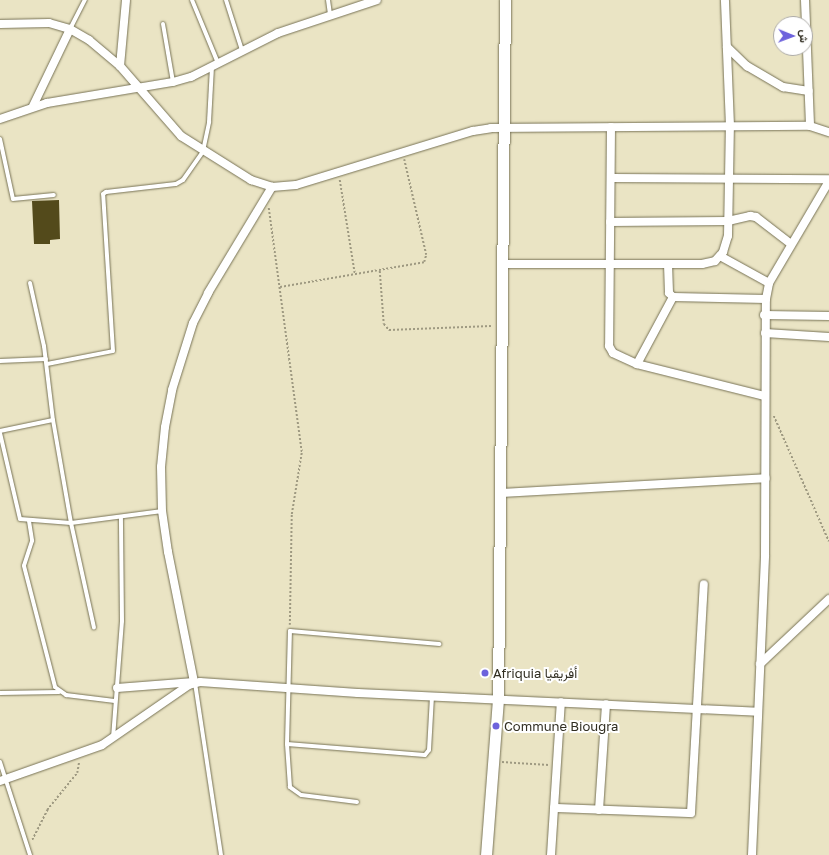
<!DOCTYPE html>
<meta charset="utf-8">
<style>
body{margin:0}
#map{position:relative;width:829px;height:855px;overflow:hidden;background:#eae4c4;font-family:"Golos Text",Vazirmatn,sans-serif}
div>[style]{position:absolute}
.building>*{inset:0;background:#534a1b}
.path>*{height:1.5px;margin-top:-0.75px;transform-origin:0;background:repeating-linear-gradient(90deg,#9e9981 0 2px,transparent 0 4px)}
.roads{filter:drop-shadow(0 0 1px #787356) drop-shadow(0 0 1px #787356)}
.lane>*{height:4px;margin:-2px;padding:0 2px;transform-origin:2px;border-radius:2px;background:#fff}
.street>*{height:8px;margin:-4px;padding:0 4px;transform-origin:4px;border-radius:4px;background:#fff}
.secondary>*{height:11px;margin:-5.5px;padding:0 5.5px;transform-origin:5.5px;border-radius:5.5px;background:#fff}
.dots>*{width:11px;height:11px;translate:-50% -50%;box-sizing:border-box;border:2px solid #fff;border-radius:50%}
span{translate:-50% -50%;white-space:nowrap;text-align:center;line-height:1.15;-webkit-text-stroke:4px #fff;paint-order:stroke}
.poi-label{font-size:13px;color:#312e22}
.left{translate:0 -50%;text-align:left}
.north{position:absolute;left:773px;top:16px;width:40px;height:40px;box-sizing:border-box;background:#fff;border:1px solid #adaba7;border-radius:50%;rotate:91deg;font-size:11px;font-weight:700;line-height:16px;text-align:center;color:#312e22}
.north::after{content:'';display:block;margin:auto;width:14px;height:18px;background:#6d62dc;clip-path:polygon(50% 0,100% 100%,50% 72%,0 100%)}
</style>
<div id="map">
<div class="building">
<i style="clip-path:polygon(59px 200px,60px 239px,50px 240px,50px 244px,34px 244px,32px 201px)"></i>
</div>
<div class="path">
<i style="left:340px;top:180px;width:95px;rotate:80.9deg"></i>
<i style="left:269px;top:208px;width:247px;rotate:82.3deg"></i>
<i style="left:302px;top:453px;width:63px;rotate:99.2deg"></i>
<i style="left:292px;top:515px;width:110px;rotate:91deg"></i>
<i style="left:380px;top:271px;width:53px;rotate:85.7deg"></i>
<i style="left:384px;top:324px;width:8px;rotate:50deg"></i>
<i style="left:389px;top:330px;width:102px;rotate:-2.2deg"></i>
<i style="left:280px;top:287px;width:146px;rotate:-9.8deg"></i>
<i style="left:424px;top:262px;width:7px;rotate:-74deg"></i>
<i style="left:426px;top:255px;width:98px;rotate:-103deg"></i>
<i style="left:774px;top:416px;width:137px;rotate:66.3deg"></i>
<i style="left:502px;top:762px;width:47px;rotate:3.7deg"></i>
<i style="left:32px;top:840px;width:34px;rotate:-63deg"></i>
<i style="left:47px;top:810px;width:48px;rotate:-51deg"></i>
<i style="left:77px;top:773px;width:11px;rotate:-80deg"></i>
</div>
<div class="roads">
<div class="lane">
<i style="left:192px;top:0;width:68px;rotate:67.6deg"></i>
<i style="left:226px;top:0;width:52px;rotate:72.3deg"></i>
<i style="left:328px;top:0;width:15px;rotate:82deg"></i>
<i style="left:163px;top:24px;width:59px;rotate:80.2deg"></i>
<i style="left:70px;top:29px;width:33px;rotate:-63deg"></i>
<i style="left:0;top:139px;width:61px;rotate:77.8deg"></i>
<i style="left:13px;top:199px;width:41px;rotate:-5.6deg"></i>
<i style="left:30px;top:283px;width:65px;rotate:77.5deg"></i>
<i style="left:44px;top:346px;width:75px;rotate:83.1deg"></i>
<i style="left:53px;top:420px;width:105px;rotate:80.1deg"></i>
<i style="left:71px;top:523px;width:107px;rotate:77.6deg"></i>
<i style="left:0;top:361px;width:46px;rotate:-2.5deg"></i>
<i style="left:47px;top:364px;width:67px;rotate:-11.1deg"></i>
<i style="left:113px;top:351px;width:157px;rotate:-93.6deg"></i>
<i style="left:103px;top:194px;width:4px;rotate:-34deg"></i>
<i style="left:106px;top:192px;width:70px;rotate:-6.5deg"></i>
<i style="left:176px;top:184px;width:8px;rotate:-30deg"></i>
<i style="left:183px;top:180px;width:35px;rotate:-55deg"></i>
<i style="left:203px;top:151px;width:30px;rotate:-78deg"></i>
<i style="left:209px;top:122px;width:56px;rotate:-86.9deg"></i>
<i style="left:0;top:431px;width:54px;rotate:-11.7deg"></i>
<i style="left:0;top:433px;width:88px;rotate:76.9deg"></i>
<i style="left:20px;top:519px;width:51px;rotate:4.5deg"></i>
<i style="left:71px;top:523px;width:92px;rotate:-7.5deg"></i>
<i style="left:29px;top:521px;width:20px;rotate:81deg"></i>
<i style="left:32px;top:541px;width:26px;rotate:108deg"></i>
<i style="left:24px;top:566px;width:125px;rotate:75.6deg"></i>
<i style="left:55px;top:687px;width:14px;rotate:36deg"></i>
<i style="left:66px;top:695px;width:49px;rotate:7deg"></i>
<i style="left:195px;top:683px;width:174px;rotate:81.4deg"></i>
<i style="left:0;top:693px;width:59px;rotate:-1deg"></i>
<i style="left:113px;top:738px;width:117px;rotate:-85.6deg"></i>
<i style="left:122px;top:621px;width:104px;rotate:-90.6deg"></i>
<i style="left:287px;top:744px;width:138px;rotate:4.6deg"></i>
<i style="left:425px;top:755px;width:6px;rotate:-51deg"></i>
<i style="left:429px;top:750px;width:54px;rotate:-86.8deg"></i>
<i style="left:0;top:762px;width:98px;rotate:72.1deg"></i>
<i style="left:357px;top:802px;width:56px;rotate:-172.9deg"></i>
<i style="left:301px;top:795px;width:14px;rotate:-144deg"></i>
<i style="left:290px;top:787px;width:43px;rotate:-94deg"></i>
<i style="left:287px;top:744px;width:113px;rotate:-88.5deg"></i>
<i style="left:290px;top:631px;width:150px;rotate:5deg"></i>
</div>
<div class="street">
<i style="left:805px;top:0;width:126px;rotate:87.7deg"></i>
<i style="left:0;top:24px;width:49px;rotate:-1.2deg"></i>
<i style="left:49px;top:23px;width:22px;rotate:16deg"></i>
<i style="left:70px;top:29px;width:22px;rotate:30deg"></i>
<i style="left:89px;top:40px;width:40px;rotate:40deg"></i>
<i style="left:120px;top:66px;width:93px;rotate:48.9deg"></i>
<i style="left:181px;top:136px;width:83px;rotate:32.2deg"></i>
<i style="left:251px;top:180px;width:22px;rotate:18deg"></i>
<i style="left:272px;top:187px;width:24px;rotate:-5deg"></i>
<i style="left:296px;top:185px;width:185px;rotate:-17deg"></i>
<i style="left:473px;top:131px;width:18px;rotate:-9deg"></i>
<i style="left:491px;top:128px;width:319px;rotate:-0.4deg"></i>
<i style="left:810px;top:126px;width:20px;rotate:18deg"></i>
<i style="left:727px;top:47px;width:28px;rotate:44deg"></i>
<i style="left:747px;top:66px;width:42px;rotate:30.3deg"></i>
<i style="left:783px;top:87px;width:26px;rotate:9deg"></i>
<i style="left:120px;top:66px;width:66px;rotate:-84.8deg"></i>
<i style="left:33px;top:106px;width:85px;rotate:-64.3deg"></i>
<i style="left:0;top:119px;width:50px;rotate:-18.8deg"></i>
<i style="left:47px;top:103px;width:128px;rotate:-9.5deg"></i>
<i style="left:173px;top:82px;width:19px;rotate:-16deg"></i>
<i style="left:191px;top:77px;width:97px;rotate:-26.8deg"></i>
<i style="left:278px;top:33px;width:104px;rotate:-18.4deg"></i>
<i style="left:611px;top:127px;width:219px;rotate:90.5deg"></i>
<i style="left:609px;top:346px;width:8px;rotate:60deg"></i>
<i style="left:613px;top:353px;width:26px;rotate:25deg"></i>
<i style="left:637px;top:364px;width:131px;rotate:14.1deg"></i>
<i style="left:612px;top:178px;width:217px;rotate:0.3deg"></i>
<i style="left:610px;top:222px;width:118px;rotate:-0.5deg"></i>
<i style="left:728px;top:221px;width:23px;rotate:-13deg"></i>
<i style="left:750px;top:216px;width:6px;rotate:9deg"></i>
<i style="left:756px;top:217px;width:44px;rotate:37.6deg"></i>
<i style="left:720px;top:256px;width:56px;rotate:28.9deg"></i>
<i style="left:501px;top:264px;width:201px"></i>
<i style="left:702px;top:264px;width:13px;rotate:-13deg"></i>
<i style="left:715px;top:261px;width:12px;rotate:-48deg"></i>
<i style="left:723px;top:252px;width:17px;rotate:-73deg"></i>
<i style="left:728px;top:236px;width:110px;rotate:-89deg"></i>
<i style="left:730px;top:126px;width:126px;rotate:-92.3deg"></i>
<i style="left:668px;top:264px;width:29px;rotate:88deg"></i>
<i style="left:669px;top:293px;width:6px;rotate:45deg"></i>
<i style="left:673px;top:297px;width:93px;rotate:1.2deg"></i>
<i style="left:764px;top:315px;width:65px;rotate:0.9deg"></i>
<i style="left:765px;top:333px;width:64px;rotate:3.6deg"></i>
<i style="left:637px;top:364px;width:76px;rotate:-61.8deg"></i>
<i style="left:501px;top:493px;width:265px;rotate:-3.2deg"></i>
<i style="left:760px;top:664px;width:95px;rotate:-43.3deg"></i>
<i style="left:117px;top:688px;width:77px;rotate:-4.5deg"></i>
<i style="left:194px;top:682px;width:133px;rotate:-101.3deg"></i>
<i style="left:168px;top:552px;width:41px;rotate:-98.3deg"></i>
<i style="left:162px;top:511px;width:44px;rotate:-91.3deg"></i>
<i style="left:161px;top:467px;width:40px;rotate:-84.3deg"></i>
<i style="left:165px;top:427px;width:38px;rotate:-79deg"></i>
<i style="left:172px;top:390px;width:70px;rotate:-72.6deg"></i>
<i style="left:193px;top:323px;width:34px;rotate:-63deg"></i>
<i style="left:208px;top:293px;width:124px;rotate:-58.9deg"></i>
<i style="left:0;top:781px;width:108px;rotate:-19.4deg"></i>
<i style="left:102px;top:745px;width:106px;rotate:-34.6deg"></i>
<i style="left:189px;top:685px;width:11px;rotate:-15deg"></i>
<i style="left:200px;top:682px;width:158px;rotate:4deg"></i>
<i style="left:358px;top:693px;width:400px;rotate:2.7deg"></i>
<i style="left:554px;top:808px;width:137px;rotate:2.1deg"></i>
<i style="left:691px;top:813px;width:229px;rotate:-86.8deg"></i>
<i style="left:599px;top:810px;width:106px;rotate:-86.2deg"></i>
<i style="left:551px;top:855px;width:153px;rotate:-86.3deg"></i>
<i style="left:752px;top:855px;width:300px;rotate:-87.5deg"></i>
<i style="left:765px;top:555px;width:256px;rotate:-89.8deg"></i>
<i style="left:766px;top:299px;width:16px;rotate:-79deg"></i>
<i style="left:769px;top:283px;width:118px;rotate:-59.5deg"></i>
</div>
<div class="secondary">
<i style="left:486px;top:855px;width:156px;rotate:-85.6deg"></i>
<i style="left:498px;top:699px;width:699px;rotate:-89.43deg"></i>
</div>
</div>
<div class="dots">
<i style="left:485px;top:673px;background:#6d62dc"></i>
<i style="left:496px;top:726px;background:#6d62dc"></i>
</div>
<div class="poi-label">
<span class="left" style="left:493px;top:673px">Afriquia أفريقيا</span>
<span class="left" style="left:504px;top:726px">Commune Biougra</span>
</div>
<div class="north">ش</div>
</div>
